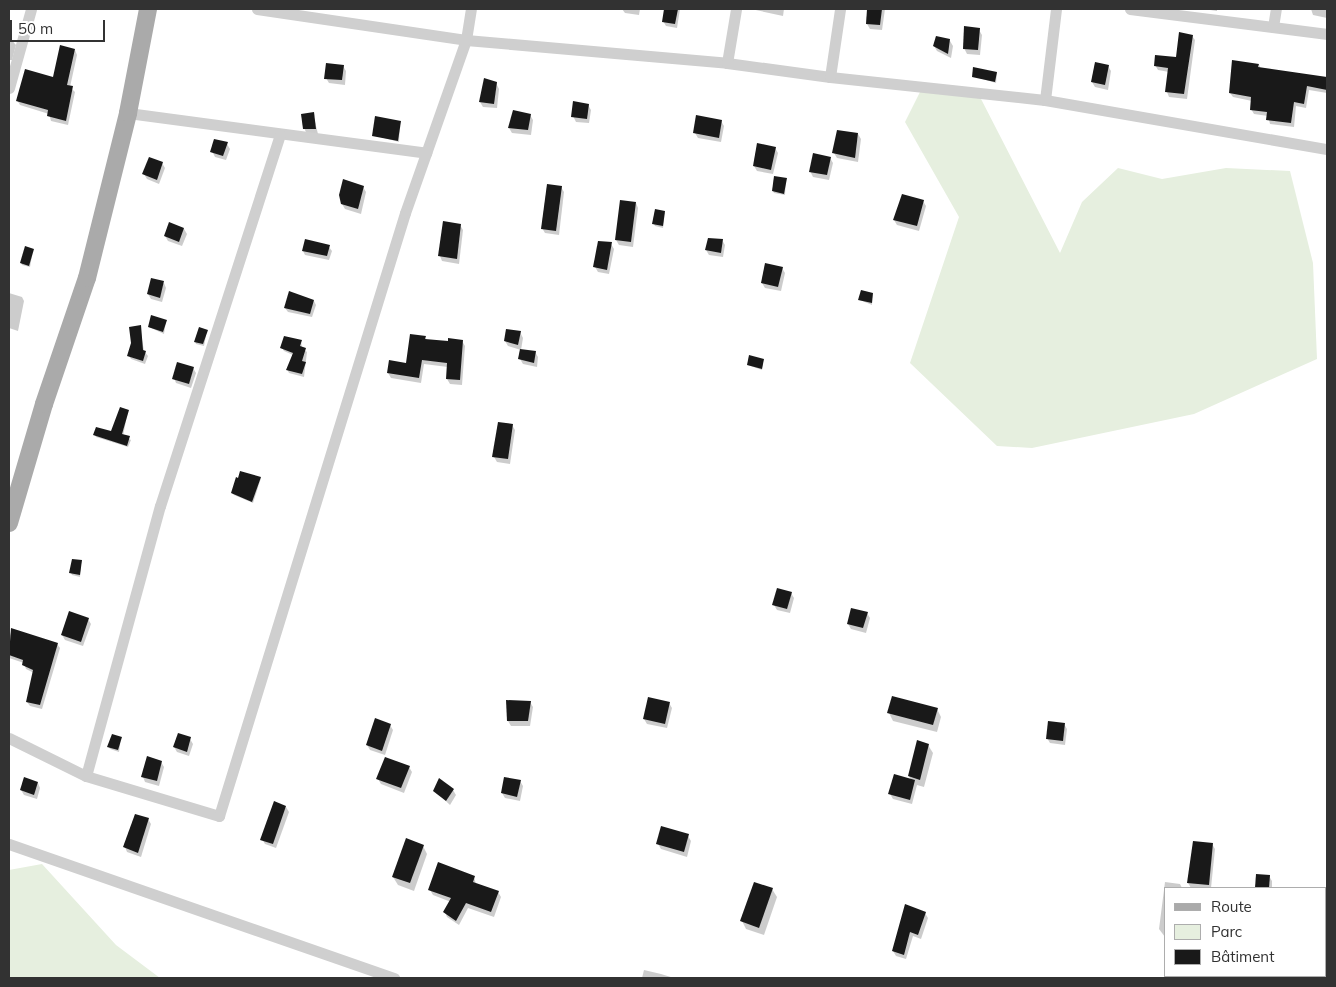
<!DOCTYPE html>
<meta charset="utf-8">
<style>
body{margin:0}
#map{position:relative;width:1336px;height:987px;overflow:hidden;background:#fff;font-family:Mulish,sans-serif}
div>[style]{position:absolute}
.green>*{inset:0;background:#e6efdf}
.shadow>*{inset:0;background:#0003}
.building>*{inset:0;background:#191919}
.street>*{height:11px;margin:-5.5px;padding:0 5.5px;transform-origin:5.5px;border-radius:5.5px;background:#cfcfcf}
.primary>*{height:18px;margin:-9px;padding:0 9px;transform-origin:9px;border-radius:9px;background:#aaa}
span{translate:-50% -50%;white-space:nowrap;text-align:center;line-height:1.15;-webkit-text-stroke:5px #fff;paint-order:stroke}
.frame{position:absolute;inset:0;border:10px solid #323232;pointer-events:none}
.legend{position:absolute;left:1164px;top:887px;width:162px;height:90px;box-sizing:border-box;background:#fff;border:1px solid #adadad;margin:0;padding:6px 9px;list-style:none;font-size:15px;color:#323232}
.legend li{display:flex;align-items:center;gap:10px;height:25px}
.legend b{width:25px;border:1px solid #adadad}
.scale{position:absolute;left:10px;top:20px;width:95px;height:22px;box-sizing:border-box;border:2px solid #323232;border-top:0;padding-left:6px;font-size:15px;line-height:18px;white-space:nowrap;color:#323232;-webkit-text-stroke:4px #fff;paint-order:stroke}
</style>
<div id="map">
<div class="green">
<i style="clip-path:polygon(921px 90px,980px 97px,1060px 253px,1082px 202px,1118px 168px,1162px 179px,1226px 168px,1290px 171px,1313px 263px,1317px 359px,1194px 414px,1032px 448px,997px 446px,910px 363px,959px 217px,905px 122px)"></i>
<i style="clip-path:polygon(42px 864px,116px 945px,160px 978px,9px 978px,9px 870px)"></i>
</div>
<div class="shadow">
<i style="clip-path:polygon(622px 9px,640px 9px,639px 15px,625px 13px)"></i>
<i style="clip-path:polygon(665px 9px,680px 9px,677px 28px,666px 26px,663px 21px)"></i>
<i style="clip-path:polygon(751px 9px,784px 9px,783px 16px)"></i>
<i style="clip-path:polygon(869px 9px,885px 9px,882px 30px,870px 29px,867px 24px)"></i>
<i style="clip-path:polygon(1203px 9px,1217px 9px,1217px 11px)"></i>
<i style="clip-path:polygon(1311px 9px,1327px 9px,1327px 18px,1313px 15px)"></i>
<i style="clip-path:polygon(979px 30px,982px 35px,980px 55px,967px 54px,964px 48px)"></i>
<i style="clip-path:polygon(1192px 36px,1195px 40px,1187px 99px,1169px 97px,1167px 92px,1169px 72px,1158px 70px,1155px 65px,1177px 59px)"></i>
<i style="clip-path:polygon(9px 37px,16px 45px,12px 60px,9px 60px)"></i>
<i style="clip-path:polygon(950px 41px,953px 46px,951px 58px,937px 51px,934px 46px)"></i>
<i style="clip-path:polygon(75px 50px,77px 55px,70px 87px,75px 92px,68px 125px,51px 121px,49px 114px,20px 105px,17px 100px,54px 78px)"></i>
<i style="clip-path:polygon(1259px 65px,1261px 69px,1327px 78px,1327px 93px,1309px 90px,1306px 108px,1296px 106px,1294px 127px,1270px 124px,1268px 116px,1254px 114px,1251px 109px,1252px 101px,1233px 97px,1230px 93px)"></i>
<i style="clip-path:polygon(343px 66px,346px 71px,345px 85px,329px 83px,326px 78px)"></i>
<i style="clip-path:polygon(1108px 66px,1111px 71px,1108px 90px,1095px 87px,1092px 82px)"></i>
<i style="clip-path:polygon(997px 73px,996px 83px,973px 76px)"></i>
<i style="clip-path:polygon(496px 83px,499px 89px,497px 108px,483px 107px,480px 102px)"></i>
<i style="clip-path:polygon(588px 105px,591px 110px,589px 123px,576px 122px,573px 116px)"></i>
<i style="clip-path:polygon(313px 114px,318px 134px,307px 134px,304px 128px)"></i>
<i style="clip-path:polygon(530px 115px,533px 120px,531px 135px,512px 133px,509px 128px)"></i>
<i style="clip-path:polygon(721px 121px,724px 126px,721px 142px,698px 138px,695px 133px)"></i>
<i style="clip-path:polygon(400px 122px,399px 142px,373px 135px)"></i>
<i style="clip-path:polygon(858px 134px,861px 139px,858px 162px,837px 158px,834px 153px)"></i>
<i style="clip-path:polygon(227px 144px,230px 149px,226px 160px,215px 157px,212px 151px)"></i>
<i style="clip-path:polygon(775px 148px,778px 153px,773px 174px,757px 171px,754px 166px)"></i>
<i style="clip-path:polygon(830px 158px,833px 163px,829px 180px,813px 177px,810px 171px)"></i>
<i style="clip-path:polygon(162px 163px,165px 168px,159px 184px,147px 179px,144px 174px)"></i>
<i style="clip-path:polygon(786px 179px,785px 195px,774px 193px,773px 191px)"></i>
<i style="clip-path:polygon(363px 187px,366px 192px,361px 214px,345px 209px,342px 204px)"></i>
<i style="clip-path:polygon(561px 187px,564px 192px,559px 235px,545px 233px,542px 228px)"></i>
<i style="clip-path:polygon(923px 201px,926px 206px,919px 231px,897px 225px,894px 220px)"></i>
<i style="clip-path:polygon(636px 203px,638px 208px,633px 247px,619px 245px,616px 240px)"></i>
<i style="clip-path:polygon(665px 212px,663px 228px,655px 226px,654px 224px)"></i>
<i style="clip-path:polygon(170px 224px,184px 229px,187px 234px,182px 246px,168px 241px,165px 236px)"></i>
<i style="clip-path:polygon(460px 225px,463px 230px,459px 264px,442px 261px,440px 256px)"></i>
<i style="clip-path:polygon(722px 240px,725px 245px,723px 257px,709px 255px,706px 250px)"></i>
<i style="clip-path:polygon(611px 244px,614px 249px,609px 274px,598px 272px,595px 267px)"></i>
<i style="clip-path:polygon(329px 247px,332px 251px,329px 260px,305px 255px,303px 251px)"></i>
<i style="clip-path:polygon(33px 250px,30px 267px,22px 265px,21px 262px)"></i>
<i style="clip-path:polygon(782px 268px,785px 273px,781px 291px,765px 288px,762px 283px)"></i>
<i style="clip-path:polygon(164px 283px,166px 288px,162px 302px,151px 299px,148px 294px)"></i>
<i style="clip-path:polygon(9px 293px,22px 297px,24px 301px,18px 331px,9px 328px)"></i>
<i style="clip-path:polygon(872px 294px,872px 305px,860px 300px)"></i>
<i style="clip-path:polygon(314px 301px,316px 305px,312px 317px,288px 312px,285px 308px)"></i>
<i style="clip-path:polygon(166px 321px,164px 334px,149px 327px)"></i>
<i style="clip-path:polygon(140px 327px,144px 351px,148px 356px,145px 364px,131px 359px,129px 356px)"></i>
<i style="clip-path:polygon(207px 331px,204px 346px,196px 344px,195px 341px)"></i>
<i style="clip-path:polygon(520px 332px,523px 338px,521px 350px,508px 346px,505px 341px)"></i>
<i style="clip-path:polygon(425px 337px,427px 340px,449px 343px,462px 341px,465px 346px,462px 385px,450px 384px,447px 379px,448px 367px,424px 364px,421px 383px,391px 378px,388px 373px,407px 364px)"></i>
<i style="clip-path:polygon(301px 341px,302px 348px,307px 352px,304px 377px,289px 373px,287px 369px,293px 355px,284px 351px,282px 348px)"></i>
<i style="clip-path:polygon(535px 352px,538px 357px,537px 367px,523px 364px,520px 359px)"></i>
<i style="clip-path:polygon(763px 360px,762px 370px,748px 365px)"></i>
<i style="clip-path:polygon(193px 368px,196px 373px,191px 388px,176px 383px,174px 378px)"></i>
<i style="clip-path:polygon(128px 411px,123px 436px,131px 440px,128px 447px,96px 437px,95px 435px,112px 433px)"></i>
<i style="clip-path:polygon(512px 425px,515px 430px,510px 464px,497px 462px,494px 457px)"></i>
<i style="clip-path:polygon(261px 478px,253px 503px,234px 495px,232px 493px)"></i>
<i style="clip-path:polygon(81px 561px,80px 577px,72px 575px,71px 573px)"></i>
<i style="clip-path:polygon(791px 593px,794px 598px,790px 613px,777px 610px,774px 605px)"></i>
<i style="clip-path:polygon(867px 613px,870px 618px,866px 633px,851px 629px,848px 624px)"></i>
<i style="clip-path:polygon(88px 619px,91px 624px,83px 646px,65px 640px,62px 635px)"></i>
<i style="clip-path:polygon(12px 629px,57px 644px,60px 648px,42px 709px,30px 706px,27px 702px,34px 673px,26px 669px,24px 663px,9px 658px,9px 639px)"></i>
<i style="clip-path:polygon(530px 702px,533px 707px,530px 726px,511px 726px,508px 721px)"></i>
<i style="clip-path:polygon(669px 703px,672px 708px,667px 728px,647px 724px,644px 719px)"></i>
<i style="clip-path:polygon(937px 709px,941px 717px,937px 732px,893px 721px,889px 713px)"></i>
<i style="clip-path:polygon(1064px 724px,1067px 729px,1065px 745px,1050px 743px,1047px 738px)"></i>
<i style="clip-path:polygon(390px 725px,393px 730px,385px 755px,370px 750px,367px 745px)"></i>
<i style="clip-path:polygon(121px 738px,119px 752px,110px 749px,109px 747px)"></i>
<i style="clip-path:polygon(190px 739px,193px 744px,189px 756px,177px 752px,174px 747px)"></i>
<i style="clip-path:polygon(928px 745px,933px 753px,924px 787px,917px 785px,912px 804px,893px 799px,890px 794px,911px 780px,909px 776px)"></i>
<i style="clip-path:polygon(161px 762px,164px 767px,159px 786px,145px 782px,143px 777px)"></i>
<i style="clip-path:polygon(409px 767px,412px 772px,404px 793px,381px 784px,378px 779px)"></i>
<i style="clip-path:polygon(520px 781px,523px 786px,520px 801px,505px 798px,502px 793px)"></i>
<i style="clip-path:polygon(38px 783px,40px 788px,37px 799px,24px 795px,21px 790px)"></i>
<i style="clip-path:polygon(453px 790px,456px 795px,450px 805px,435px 791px)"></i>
<i style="clip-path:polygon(286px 807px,289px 812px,276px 848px,265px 844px,262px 839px)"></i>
<i style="clip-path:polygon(148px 819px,151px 824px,141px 857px,127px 852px,125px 847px)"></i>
<i style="clip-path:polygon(688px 836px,691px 841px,687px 857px,661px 849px,658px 844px)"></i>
<i style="clip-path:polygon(1194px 842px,1212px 844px,1215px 849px,1211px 888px,1191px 888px,1188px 883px)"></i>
<i style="clip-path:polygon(423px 846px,427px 854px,414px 891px,398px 885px,393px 877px)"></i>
<i style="clip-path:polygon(1257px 875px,1269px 876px,1272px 881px,1272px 888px,1256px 888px)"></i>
<i style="clip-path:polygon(474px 877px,476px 884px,498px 892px,501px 897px,494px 917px,468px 908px,459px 925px,447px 917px,445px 912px,451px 902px,433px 895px,430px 890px)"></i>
<i style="clip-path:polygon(1165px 882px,1180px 884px,1182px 888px,1165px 888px,1165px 937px,1159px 929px)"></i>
<i style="clip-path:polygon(772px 889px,777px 897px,764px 935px,746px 929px,742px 921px)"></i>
<i style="clip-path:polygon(906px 906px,925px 913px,928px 918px,921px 939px,913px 936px,906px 959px,896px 956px,893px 951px)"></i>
<i style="clip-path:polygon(644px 970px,661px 974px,674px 978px,642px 978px)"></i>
<i style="clip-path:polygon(1225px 976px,1243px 976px,1242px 978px,1227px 978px)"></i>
</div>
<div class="building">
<i style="clip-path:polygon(664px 9px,678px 9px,675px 24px,662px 22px)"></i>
<i style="clip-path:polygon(867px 9px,882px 9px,880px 25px,866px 24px)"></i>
<i style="clip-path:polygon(964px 26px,980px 28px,978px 50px,963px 49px)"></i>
<i style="clip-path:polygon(1179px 32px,1193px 35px,1184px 94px,1165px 92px,1168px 68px,1154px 66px,1155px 55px,1176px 57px)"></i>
<i style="clip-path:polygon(936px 36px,950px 39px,948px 54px,933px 46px)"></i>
<i style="clip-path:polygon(60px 45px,75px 49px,67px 85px,73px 86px,66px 121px,47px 116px,48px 110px,16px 101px,25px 69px,53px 77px)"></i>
<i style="clip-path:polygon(1232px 60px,1259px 64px,1258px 67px,1327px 77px,1327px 90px,1307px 86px,1304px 104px,1294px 102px,1291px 123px,1266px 120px,1267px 112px,1250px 110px,1251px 97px,1229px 93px)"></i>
<i style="clip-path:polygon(1095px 62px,1109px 65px,1105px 85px,1091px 82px)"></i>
<i style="clip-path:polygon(326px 63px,344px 65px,342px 80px,324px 79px)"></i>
<i style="clip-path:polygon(973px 67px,997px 72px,995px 82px,972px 77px)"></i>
<i style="clip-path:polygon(484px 78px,497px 82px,494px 104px,479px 102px)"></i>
<i style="clip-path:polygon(573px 101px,589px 104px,587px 119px,571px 117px)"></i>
<i style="clip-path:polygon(513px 110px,531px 114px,528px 130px,508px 128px)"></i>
<i style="clip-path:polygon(314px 112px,316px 129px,303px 129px,301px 114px)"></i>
<i style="clip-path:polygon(696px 115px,722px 120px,719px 138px,693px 133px)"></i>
<i style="clip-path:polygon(375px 116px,401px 121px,398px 141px,372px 136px)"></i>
<i style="clip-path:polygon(837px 130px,858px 133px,855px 158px,832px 153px)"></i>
<i style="clip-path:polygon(214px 139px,228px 142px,223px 156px,210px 152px)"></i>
<i style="clip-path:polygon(757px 143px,776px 147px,771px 170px,753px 166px)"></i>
<i style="clip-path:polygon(813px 153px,831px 157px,827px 175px,809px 172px)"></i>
<i style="clip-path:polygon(149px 157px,163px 162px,157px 180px,142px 174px)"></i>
<i style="clip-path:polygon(774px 176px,787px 178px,784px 194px,772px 191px)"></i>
<i style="clip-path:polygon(343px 179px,364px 186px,358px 209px,341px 204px,339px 195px)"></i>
<i style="clip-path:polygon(547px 184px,562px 186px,556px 231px,541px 229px)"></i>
<i style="clip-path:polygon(902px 194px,924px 200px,917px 226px,893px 220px)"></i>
<i style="clip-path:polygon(620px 200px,636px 202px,631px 242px,615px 240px)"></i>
<i style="clip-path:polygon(655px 209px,665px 211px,663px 226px,652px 224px)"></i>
<i style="clip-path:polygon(443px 221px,461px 224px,457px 259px,438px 256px)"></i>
<i style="clip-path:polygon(169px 222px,184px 228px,179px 242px,164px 236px)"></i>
<i style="clip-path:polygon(708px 238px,723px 239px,721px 253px,705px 250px)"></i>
<i style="clip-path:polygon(305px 239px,330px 245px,327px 256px,302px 251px)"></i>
<i style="clip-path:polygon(598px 241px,612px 242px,607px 270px,593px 267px)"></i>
<i style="clip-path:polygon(25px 246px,34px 249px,29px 266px,20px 263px)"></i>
<i style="clip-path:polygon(765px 263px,783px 267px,778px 287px,761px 283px)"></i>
<i style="clip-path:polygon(151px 278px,164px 281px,160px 298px,147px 294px)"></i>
<i style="clip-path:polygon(861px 290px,873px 293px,872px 303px,858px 300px)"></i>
<i style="clip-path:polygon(289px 291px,314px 300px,310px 314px,284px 308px)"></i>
<i style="clip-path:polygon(151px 315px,167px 320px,163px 332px,148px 327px)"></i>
<i style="clip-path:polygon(141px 325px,143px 350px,146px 351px,143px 361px,127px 356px,131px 343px,129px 327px)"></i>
<i style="clip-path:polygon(199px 327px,208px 330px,203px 344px,194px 342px)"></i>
<i style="clip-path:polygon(506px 329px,521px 331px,518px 345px,504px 341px)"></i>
<i style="clip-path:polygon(410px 334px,426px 336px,425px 339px,448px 341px,448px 338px,463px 340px,460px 380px,446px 379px,447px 363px,422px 360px,419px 378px,387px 373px,389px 360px,406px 363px)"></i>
<i style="clip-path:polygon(284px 336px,302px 340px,300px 346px,306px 348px,302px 361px,306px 362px,302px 374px,286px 370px,293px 353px,280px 348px)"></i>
<i style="clip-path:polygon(520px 349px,536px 351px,534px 363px,518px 359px)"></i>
<i style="clip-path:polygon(749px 355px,764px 359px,762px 369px,747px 365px)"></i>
<i style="clip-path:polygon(177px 362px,194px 367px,189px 384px,172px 379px)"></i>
<i style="clip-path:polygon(120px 407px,129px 410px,122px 434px,130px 436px,127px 446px,93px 435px,96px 427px,111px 431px)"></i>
<i style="clip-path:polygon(498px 422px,513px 424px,508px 459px,492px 457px)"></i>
<i style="clip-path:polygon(240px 471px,261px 477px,252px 502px,231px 493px,236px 477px,238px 478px)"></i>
<i style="clip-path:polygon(72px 559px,82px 560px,80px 575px,69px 573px)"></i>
<i style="clip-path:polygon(777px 588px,792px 592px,787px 609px,772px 605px)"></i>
<i style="clip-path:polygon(851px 608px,868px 612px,863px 628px,847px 624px)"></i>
<i style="clip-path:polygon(69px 611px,89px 618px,81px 642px,61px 635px)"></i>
<i style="clip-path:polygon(11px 628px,58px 643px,40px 705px,26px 702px,33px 670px,22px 665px,23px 660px,9px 655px)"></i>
<i style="clip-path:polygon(892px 696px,938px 708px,933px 725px,887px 713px)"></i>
<i style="clip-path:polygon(648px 697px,670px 702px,665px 724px,643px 719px)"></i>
<i style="clip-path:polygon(506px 700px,531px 701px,528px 721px,507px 721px)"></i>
<i style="clip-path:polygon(375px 718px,391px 724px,382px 751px,366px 745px)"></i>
<i style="clip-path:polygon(1048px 721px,1065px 723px,1063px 741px,1046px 739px)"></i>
<i style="clip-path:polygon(178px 733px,191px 737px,187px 752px,173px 747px)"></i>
<i style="clip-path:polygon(112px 734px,122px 737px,118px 750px,107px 747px)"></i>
<i style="clip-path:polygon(917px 740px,929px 744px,920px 780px,908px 776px)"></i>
<i style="clip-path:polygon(147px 756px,162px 761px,157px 781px,141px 777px)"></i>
<i style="clip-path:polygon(385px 757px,410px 766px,401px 788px,376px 779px)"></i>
<i style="clip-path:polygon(894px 774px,915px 780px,910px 800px,888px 794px)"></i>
<i style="clip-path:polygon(24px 777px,38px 782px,34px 795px,20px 790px)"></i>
<i style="clip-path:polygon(504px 777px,521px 780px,517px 797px,501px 793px)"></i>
<i style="clip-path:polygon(439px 778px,454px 789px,446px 801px,433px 791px)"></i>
<i style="clip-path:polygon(274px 801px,286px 806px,273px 844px,260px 840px)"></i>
<i style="clip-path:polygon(135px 814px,149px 818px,138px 853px,123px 847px)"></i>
<i style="clip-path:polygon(661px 826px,689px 834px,684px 852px,656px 844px)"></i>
<i style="clip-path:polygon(406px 838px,424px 845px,410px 883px,392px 877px)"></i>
<i style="clip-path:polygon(1193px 841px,1213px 843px,1209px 885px,1187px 883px)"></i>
<i style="clip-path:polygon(438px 862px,475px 876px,473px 882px,499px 891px,491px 912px,466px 903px,456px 921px,443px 912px,451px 898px,428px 890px)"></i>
<i style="clip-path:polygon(1256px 874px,1270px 875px,1269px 888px,1255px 888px)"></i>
<i style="clip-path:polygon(754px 882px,773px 888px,759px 928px,740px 921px)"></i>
<i style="clip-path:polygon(905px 904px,926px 912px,918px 935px,910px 932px,904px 955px,892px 951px)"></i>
</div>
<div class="street">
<i style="left:257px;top:9px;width:211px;rotate:8.4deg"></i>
<i style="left:466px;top:40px;width:262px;rotate:5deg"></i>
<i style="left:727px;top:63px;width:104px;rotate:7.7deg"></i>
<i style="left:830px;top:77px;width:216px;rotate:6.1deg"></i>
<i style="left:1045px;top:100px;width:286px;rotate:9.9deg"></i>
<i style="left:1130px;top:9px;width:199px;rotate:7.2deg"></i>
<i style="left:1273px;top:27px;width:18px;rotate:-81deg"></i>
<i style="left:727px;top:63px;width:55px;rotate:-80.5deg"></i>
<i style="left:830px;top:77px;width:69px;rotate:-81.6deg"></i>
<i style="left:9px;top:88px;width:82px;rotate:-74.4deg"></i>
<i style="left:1045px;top:100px;width:92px;rotate:-83.1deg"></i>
<i style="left:128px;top:113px;width:301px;rotate:7.6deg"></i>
<i style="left:9px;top:738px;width:86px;rotate:26.3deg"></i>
<i style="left:86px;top:776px;width:139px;rotate:16.7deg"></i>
<i style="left:219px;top:816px;width:631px;rotate:-72.86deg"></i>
<i style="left:405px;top:213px;width:183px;rotate:-70.6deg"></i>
<i style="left:466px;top:40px;width:31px;rotate:-81deg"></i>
<i style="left:86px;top:776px;width:280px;rotate:-74.7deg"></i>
<i style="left:160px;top:506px;width:391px;rotate:-72.1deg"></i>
<i style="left:9px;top:844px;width:408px;rotate:19.2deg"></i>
</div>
<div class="primary">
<i style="left:9px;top:523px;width:124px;rotate:-73.6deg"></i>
<i style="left:44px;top:404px;width:133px;rotate:-71.2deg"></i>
<i style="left:87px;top:278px;width:170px;rotate:-76deg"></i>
<i style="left:128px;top:113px;width:106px;rotate:-79.1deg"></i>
</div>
<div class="frame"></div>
<ul class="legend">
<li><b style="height:6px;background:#aaa"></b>Route</li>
<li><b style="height:14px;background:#e6efdf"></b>Parc</li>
<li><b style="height:14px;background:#191919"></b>Bâtiment</li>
</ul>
<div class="scale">50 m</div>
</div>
